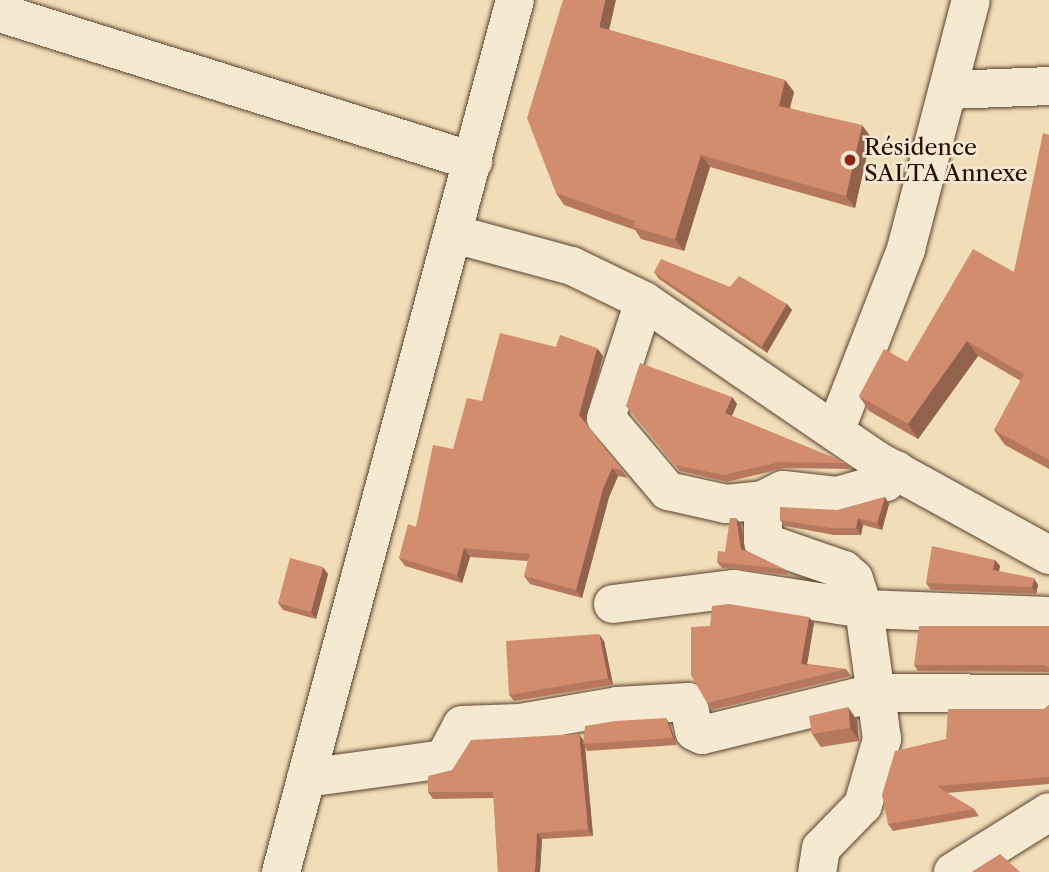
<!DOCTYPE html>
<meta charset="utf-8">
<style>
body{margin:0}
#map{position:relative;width:1049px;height:872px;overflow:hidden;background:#f1ddb8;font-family:"Libre Caslon Text",serif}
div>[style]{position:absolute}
.roads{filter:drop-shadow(0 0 2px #5b412e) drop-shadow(0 0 2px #5b412e)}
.minor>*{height:38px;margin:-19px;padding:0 19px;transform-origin:19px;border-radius:19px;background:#f6e9d1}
.wall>*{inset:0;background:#b5785f}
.shaded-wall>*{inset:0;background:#93624d}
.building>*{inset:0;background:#d28c6e}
.dots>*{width:19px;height:19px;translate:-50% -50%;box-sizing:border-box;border:4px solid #f6e9d1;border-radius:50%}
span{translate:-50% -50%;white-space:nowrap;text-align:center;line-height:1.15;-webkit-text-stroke:5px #f6e9d1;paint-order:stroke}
.poi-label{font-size:23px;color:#290d00}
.left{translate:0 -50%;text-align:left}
</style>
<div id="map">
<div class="roads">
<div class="minor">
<i style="left:0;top:13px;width:496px;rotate:17.4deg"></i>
<i style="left:950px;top:90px;width:99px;rotate:-2.3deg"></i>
<i style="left:454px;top:234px;width:122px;rotate:15.2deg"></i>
<i style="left:572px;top:266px;width:80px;rotate:25.9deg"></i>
<i style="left:644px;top:301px;width:281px;rotate:34.4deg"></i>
<i style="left:876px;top:460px;width:197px;rotate:28.8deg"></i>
<i style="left:644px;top:301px;width:123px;rotate:108deg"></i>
<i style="left:606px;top:418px;width:96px;rotate:49.7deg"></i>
<i style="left:668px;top:491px;width:59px;rotate:12.6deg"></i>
<i style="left:726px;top:504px;width:37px;rotate:-6deg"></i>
<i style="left:763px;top:500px;width:22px;rotate:-27deg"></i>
<i style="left:783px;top:490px;width:54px;rotate:6.3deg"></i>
<i style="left:837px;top:496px;width:51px;rotate:-15.9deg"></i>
<i style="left:886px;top:482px;width:16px;rotate:-47deg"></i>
<i style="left:836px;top:429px;width:193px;rotate:-68.7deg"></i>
<i style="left:906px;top:249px;width:257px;rotate:-75.4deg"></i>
<i style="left:763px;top:500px;width:42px;rotate:90deg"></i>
<i style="left:763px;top:542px;width:86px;rotate:19.1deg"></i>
<i style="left:844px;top:570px;width:13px;rotate:42deg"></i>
<i style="left:854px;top:579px;width:32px;rotate:72deg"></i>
<i style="left:864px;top:609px;width:185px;rotate:2.2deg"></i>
<i style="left:613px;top:604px;width:122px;rotate:-7.1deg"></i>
<i style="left:734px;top:589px;width:132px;rotate:8.7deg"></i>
<i style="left:864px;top:609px;width:131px;rotate:82.1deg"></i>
<i style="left:882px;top:739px;width:69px;rotate:106.1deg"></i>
<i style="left:863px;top:805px;width:60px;rotate:134.3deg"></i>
<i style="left:821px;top:848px;width:24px;rotate:99deg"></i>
<i style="left:306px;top:778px;width:139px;rotate:-7.8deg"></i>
<i style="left:444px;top:759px;width:38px;rotate:-62deg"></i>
<i style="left:462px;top:725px;width:58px;rotate:-2deg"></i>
<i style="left:520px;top:723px;width:98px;rotate:-9.9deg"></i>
<i style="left:617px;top:706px;width:71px;rotate:-3.2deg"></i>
<i style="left:688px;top:702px;width:30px;rotate:78deg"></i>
<i style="left:694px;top:731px;width:9px;rotate:27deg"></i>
<i style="left:702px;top:735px;width:177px;rotate:-13.7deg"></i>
<i style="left:874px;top:693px;width:175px;rotate:0.3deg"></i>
<i style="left:281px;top:872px;width:903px;rotate:-74.98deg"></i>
<i style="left:953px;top:872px;width:113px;rotate:-32deg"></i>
</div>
</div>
<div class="wall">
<i style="clip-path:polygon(609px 30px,785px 80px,794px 92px,790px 108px,871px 137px,855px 208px,710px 167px,684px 251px,641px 239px,635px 230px,564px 205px,556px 193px)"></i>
<i style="clip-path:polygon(1049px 135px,1049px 469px,1005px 445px,994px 430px,1021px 381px,978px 356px,918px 439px,869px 411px,859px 396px,907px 362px,1014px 272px)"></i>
<i style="clip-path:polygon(654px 272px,730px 287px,787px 304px,792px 310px,767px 353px,659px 279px)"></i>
<i style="clip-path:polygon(556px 347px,603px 356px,585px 422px,628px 478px,618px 476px,609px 497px,582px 598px,530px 584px,524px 576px,528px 561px,470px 557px,462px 583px,405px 566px,399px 558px,482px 401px)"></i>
<i style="clip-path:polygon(732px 397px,737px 404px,732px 416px,846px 463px,851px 469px,785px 468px,727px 482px,680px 471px,626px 406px)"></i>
<i style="clip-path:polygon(885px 497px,889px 504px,882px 530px,863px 525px,861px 535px,834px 535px,785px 526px,780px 520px,838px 510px)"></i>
<i style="clip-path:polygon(741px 524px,745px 550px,784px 569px,789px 575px,722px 568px,717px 562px,725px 552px)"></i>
<i style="clip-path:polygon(995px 560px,1000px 566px,999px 571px,1038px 585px,1036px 594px,931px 590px,926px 583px)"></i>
<i style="clip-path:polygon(328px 574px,316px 619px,283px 610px,278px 603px)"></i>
<i style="clip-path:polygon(814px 623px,807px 664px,846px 669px,851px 676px,712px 710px,707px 703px)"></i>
<i style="clip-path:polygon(1049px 626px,1049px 672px,918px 671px,914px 665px)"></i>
<i style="clip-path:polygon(604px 641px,613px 685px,514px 701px,509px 695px)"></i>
<i style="clip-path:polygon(1049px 705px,1049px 784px,947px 793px,974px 809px,979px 816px,893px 831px,888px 824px,946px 739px,1044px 709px)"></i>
<i style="clip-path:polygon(666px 718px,670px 725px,677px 745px,587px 751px,585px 747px,593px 836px,542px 839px,540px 872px,498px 872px,494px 798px,433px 799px,428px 792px,583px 740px)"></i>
<i style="clip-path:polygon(857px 720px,859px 741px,821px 747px,812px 734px)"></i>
</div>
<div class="shaded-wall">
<i style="clip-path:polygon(605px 0,616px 0,607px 39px,599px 27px)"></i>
<i style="clip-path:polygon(785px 80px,794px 92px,787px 118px,779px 106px)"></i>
<i style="clip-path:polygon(862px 125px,871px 137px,855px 208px,846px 196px)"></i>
<i style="clip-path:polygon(701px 155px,710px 167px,684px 251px,675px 239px)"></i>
<i style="clip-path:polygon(787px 304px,792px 310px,767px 353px,762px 346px)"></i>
<i style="clip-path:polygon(967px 341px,978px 356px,918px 439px,908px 424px)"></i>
<i style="clip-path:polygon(597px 348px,603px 356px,585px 423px,579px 415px)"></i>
<i style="clip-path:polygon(732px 397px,737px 404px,730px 420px,725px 413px)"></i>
<i style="clip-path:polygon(612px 468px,618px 476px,609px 497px,582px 598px,576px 590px,603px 489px)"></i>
<i style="clip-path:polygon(885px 497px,889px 504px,882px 530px,877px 523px)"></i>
<i style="clip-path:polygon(736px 518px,741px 524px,746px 555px,741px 549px)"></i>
<i style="clip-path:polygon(858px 518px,863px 525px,861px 535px,856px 528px)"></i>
<i style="clip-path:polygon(464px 548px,470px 557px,462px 583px,457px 575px)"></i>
<i style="clip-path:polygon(995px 560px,1000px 566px,998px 576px,993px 570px)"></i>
<i style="clip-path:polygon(323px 567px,328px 574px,316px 619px,311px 612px)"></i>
<i style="clip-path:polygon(1034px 578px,1038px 585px,1036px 594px,1032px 587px)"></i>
<i style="clip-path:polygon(809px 617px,814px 623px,806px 670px,801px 664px)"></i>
<i style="clip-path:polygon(599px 634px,604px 641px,613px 685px,608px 678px)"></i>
<i style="clip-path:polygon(848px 707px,857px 720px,859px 741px,850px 728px)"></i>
<i style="clip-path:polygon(666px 718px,670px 725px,677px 745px,673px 738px)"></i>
<i style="clip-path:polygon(579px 734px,584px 741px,583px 744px,585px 747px,593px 836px,588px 829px)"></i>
<i style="clip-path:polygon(537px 833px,542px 839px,540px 872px,535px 872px)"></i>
</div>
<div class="building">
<i style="clip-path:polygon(563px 0,605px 0,599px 27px,785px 80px,779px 106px,862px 125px,846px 196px,701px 155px,675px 239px,633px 227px,635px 221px,556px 193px,527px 118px)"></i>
<i style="clip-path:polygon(1043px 133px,1049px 135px,1049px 460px,994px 430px,1024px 374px,967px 341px,908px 424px,859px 396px,884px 349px,907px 362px,973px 249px,1014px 272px)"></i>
<i style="clip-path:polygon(661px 259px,730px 287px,739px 276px,787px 304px,762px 346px,654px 272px)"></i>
<i style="clip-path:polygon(500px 333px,556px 347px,560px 335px,597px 348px,579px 415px,622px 470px,612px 468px,603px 489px,576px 590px,524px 576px,530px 554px,464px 548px,457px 575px,399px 558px,408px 524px,416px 527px,433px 445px,453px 449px,467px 398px,482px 401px)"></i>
<i style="clip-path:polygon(640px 363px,732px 397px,725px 413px,846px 463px,780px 462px,723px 475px,675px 465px,626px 406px)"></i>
<i style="clip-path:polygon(885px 497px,877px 523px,858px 518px,856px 528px,830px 528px,780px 520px,780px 507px,838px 510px)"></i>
<i style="clip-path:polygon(730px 518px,736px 518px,741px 549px,784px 569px,717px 562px,718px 551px,725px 552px)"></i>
<i style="clip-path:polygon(932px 546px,995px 560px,993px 570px,1034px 578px,1032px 587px,926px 583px)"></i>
<i style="clip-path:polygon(290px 558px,323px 567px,311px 612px,278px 603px)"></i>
<i style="clip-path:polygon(729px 604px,809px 617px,801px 664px,846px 669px,707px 703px,691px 675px,691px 627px,710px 626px,712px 606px)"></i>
<i style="clip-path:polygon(919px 626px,1049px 626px,1049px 668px,1044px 665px,914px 665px)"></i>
<i style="clip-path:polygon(599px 634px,608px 678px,509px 695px,506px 641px)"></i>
<i style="clip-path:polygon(1049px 705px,1049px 777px,936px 786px,974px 809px,888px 824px,882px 795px,895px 751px,946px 739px,948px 709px,1044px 709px)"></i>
<i style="clip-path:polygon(848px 707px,850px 728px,812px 734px,809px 716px)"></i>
<i style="clip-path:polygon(666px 718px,673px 738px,583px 744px,585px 726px,615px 721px)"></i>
<i style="clip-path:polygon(579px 734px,588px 829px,537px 833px,535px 872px,498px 872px,493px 792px,428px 792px,428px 776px,452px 770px,471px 740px)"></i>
<i style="clip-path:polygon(1000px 854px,1020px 872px,972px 872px,973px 871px)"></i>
</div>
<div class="dots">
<i style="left:850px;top:160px;background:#8f2418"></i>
</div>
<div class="poi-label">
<span class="left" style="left:864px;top:160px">Résidence<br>SALTA Annexe</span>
</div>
</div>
